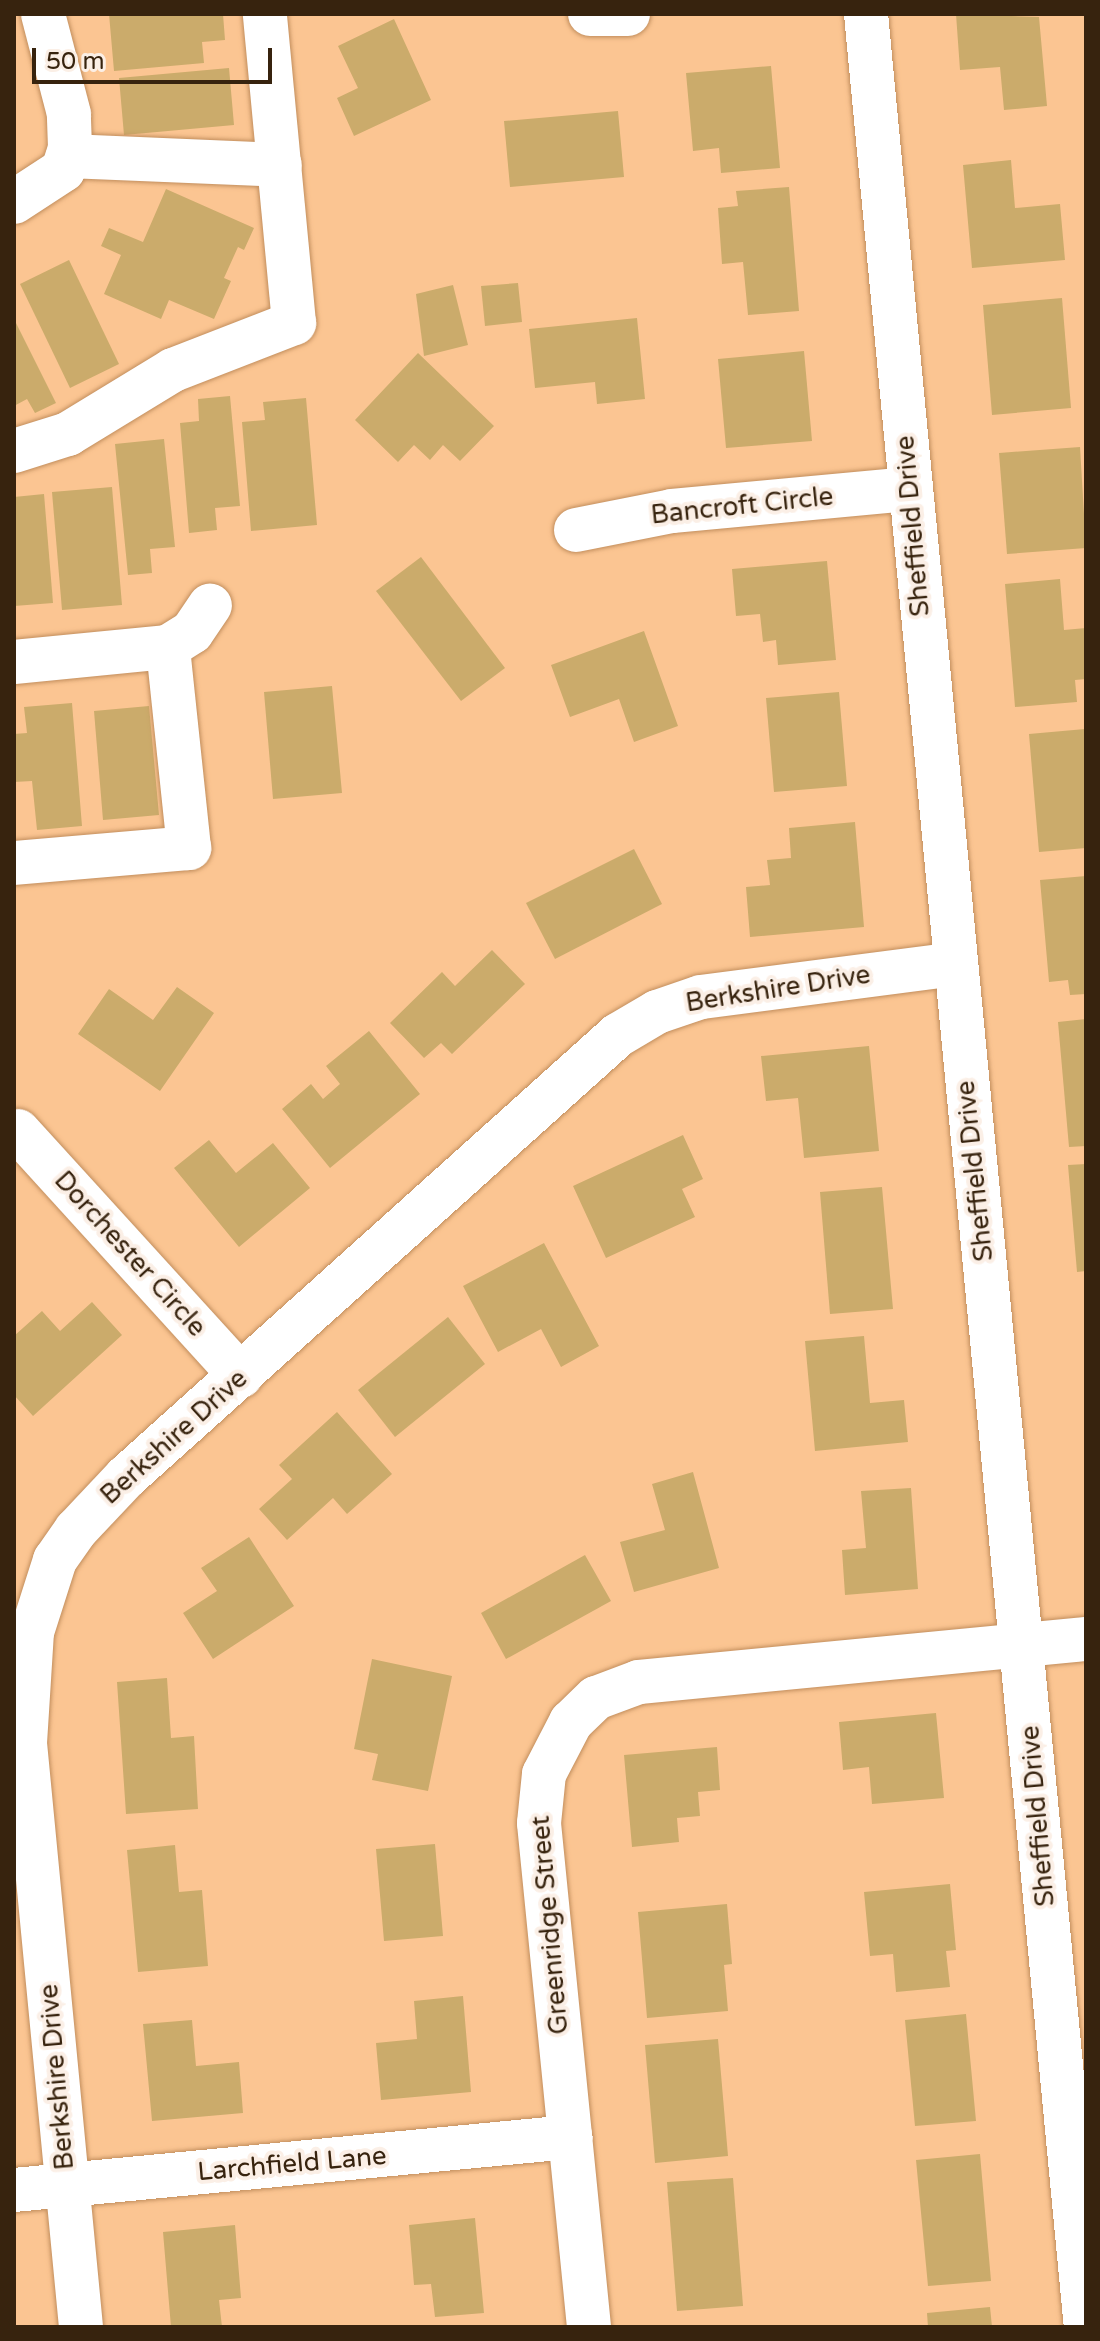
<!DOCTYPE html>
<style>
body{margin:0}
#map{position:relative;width:1100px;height:2341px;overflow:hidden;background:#fbc592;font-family:"Varela Round",sans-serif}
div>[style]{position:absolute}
.building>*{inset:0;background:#cbab6b}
.roads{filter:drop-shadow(0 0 2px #c28e5d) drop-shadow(0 0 2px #c28e5d)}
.minor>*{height:44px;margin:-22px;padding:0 22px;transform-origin:22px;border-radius:22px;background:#fff}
span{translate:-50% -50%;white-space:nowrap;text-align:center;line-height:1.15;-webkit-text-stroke:8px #fbefe6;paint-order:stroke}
.street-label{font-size:26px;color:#37230e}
.frame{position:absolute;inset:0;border:16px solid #37230e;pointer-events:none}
.scale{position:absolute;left:32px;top:48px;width:240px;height:36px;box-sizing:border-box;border:4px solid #37230e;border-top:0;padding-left:10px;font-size:24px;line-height:28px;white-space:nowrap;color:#37230e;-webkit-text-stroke:6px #fbefe6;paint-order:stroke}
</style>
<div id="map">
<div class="building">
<i style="clip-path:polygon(109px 14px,223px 14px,225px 40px,202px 42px,204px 63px,114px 71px)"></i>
<i style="clip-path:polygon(956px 14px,1039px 17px,1047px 106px,1004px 110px,1000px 67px,960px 70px)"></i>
<i style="clip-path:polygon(394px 19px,431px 100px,354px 136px,337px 98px,358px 88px,338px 46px)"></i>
<i style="clip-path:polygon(771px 66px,780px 168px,721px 173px,719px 148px,693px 151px,686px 73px)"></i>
<i style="clip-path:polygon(229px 68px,234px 125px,124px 135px,119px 78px)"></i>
<i style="clip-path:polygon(618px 111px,624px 177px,510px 187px,504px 121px)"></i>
<i style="clip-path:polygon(1011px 160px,1015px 208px,1060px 204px,1065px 260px,972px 268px,963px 165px)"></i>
<i style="clip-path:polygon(789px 187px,799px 311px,748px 315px,743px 262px,722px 264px,718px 208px,738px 206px,736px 191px)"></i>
<i style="clip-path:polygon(166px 189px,254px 228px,244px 250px,238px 247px,224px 278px,231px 281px,214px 319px,169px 300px,161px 319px,104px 294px,121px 255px,101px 246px,109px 228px,143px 242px)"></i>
<i style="clip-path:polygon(69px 260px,119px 364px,70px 388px,20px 284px)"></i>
<i style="clip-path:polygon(518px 283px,522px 322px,485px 326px,481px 286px)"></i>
<i style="clip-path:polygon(453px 285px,468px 345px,424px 356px,416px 294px)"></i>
<i style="clip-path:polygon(1062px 298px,1071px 408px,992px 415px,983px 305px)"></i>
<i style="clip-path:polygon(637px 318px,645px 399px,597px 404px,595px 382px,535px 388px,529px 329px)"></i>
<i style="clip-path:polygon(14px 319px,56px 403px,35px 413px,27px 399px,14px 406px)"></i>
<i style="clip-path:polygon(804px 351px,812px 441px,726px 448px,718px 359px)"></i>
<i style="clip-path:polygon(418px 353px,494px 426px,460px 461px,443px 445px,430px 460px,414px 445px,398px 462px,355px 420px)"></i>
<i style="clip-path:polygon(230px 396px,240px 506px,215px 508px,217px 530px,189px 533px,180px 423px,199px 421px,198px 399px)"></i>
<i style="clip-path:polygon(306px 398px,317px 525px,251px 531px,242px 422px,265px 420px,263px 402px)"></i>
<i style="clip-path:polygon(164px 439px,175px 547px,150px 549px,152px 573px,128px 575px,115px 444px)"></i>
<i style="clip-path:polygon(1080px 447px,1086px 548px,1007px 554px,999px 453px)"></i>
<i style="clip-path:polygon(112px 487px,122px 605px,62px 610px,52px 492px)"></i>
<i style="clip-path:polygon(44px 494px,53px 603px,14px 606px,14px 497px)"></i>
<i style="clip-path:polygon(421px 557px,505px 668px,461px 701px,376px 591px)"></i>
<i style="clip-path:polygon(827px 561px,836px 660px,778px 665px,776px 640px,763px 642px,760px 614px,736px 616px,732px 569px)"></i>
<i style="clip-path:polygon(1060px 579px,1064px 630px,1086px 628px,1086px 679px,1075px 680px,1077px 702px,1015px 707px,1005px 584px)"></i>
<i style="clip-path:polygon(644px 631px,678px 726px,634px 742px,619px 699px,570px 717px,551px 665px)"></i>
<i style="clip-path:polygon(332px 686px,342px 793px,273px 799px,264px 692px)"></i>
<i style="clip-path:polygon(839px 692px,847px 786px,774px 792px,766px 698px)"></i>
<i style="clip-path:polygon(72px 703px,82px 826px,37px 830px,32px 781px,14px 782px,14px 734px,27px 733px,24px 707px)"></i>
<i style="clip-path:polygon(149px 706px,159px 815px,103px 820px,94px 711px)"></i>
<i style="clip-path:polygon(1085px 729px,1086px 848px,1039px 852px,1029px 734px)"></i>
<i style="clip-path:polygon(855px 822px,864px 927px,750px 937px,746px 887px,770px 885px,767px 860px,791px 858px,789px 828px)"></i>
<i style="clip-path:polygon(634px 849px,662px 904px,555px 959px,526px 903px)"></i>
<i style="clip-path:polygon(1086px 876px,1086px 994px,1070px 995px,1068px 980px,1049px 982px,1040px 880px)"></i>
<i style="clip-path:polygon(492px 950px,525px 984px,452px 1054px,441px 1043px,424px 1058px,390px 1023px,442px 972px,455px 986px)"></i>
<i style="clip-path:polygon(177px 987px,214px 1013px,160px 1091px,78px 1034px,109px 989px,153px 1020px)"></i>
<i style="clip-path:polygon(1086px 1019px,1086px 1146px,1069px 1147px,1058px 1022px)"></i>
<i style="clip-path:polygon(369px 1031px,420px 1094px,330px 1168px,282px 1109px,311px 1084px,323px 1099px,340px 1084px,326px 1066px)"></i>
<i style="clip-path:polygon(869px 1046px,879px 1151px,804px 1158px,798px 1098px,766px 1101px,761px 1056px)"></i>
<i style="clip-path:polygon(683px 1135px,703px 1179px,682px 1189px,695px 1217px,606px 1258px,573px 1186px)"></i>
<i style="clip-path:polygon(209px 1140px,236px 1173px,273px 1143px,310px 1188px,239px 1247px,174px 1168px)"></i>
<i style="clip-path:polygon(1086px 1164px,1086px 1271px,1077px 1272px,1068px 1165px)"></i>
<i style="clip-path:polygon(882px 1187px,893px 1309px,830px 1314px,820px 1192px)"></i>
<i style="clip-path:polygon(544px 1243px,599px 1346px,561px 1367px,541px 1329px,498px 1352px,463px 1286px)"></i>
<i style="clip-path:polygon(92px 1302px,122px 1335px,33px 1416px,14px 1395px,14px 1336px,42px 1311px,60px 1331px)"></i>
<i style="clip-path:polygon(448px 1317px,485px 1364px,395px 1437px,358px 1390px)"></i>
<i style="clip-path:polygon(864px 1336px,870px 1403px,904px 1400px,908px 1442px,815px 1451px,805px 1341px)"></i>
<i style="clip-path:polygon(337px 1412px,392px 1474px,347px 1514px,333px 1498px,287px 1540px,259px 1509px,292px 1479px,279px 1465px)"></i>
<i style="clip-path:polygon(693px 1472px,719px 1568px,634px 1592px,620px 1542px,665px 1530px,652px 1484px)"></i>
<i style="clip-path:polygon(911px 1488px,918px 1589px,845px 1595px,842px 1550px,866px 1548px,861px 1491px)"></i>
<i style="clip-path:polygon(249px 1537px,294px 1606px,213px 1659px,183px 1613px,217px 1591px,201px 1568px)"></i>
<i style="clip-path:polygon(585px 1555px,611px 1601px,506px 1659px,481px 1613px)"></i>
<i style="clip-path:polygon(372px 1659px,452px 1676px,428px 1791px,372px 1780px,378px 1754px,354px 1749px)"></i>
<i style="clip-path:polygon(167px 1678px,171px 1738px,194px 1736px,198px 1809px,126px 1814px,117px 1682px)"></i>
<i style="clip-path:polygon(936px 1713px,944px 1798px,872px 1804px,869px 1767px,843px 1770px,839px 1722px)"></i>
<i style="clip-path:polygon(717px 1747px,720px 1790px,698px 1792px,700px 1816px,677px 1818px,679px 1842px,632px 1847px,624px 1755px)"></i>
<i style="clip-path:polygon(435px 1844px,443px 1936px,384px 1941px,376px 1849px)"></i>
<i style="clip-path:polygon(175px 1845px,179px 1892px,202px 1890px,208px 1966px,138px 1972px,127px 1850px)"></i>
<i style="clip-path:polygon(950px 1884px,956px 1950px,946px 1951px,950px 1987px,896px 1992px,893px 1954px,870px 1956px,864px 1892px)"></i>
<i style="clip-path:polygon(727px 1904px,732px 1964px,724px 1965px,728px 2011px,647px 2018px,638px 1912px)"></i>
<i style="clip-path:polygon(463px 1996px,471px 2092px,381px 2100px,376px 2043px,417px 2039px,414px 2001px)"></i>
<i style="clip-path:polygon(966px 2014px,976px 2121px,915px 2126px,905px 2020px)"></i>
<i style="clip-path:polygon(192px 2020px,196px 2066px,239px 2062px,243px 2113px,152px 2121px,143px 2024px)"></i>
<i style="clip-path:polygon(718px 2039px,728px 2156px,655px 2163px,645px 2045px)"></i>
<i style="clip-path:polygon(980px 2154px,991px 2281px,928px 2286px,916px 2160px)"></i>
<i style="clip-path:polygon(733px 2178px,743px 2306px,677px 2311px,667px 2182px)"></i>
<i style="clip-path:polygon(475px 2218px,484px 2313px,435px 2317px,431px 2284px,414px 2285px,409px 2225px)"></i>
<i style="clip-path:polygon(235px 2225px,241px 2298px,219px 2300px,222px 2327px,171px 2327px,163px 2232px)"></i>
<i style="clip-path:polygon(990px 2307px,992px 2327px,928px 2327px,927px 2313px)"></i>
</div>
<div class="roads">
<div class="minor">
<i style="left:590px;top:14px;width:38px"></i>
<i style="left:866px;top:14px;width:2323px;rotate:84.57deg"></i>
<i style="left:68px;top:156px;width:212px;rotate:2.4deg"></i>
<i style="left:14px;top:202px;width:59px;rotate:-33.1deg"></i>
<i style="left:63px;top:170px;width:23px;rotate:-72deg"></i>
<i style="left:70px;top:148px;width:34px;rotate:-92deg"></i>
<i style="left:69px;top:114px;width:103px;rotate:-104.6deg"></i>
<i style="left:14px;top:451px;width:57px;rotate:-17.5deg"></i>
<i style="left:68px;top:434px;width:123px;rotate:-31.4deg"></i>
<i style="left:173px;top:370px;width:130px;rotate:-21.2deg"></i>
<i style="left:294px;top:323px;width:310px;rotate:-95.4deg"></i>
<i style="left:576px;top:530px;width:98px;rotate:-11.2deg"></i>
<i style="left:672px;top:511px;width:239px;rotate:-5.3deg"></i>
<i style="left:14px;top:662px;width:155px;rotate:-5.6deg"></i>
<i style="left:168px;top:647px;width:28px;rotate:-32deg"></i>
<i style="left:192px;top:632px;width:32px;rotate:-56deg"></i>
<i style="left:14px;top:863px;width:176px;rotate:-4.9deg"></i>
<i style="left:189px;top:848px;width:202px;rotate:-96deg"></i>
<i style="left:18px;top:1131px;width:331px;rotate:47.7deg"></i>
<i style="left:14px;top:2190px;width:559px;rotate:-5.45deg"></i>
<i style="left:81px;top:2327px;width:587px;rotate:-95.48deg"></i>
<i style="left:25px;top:1743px;width:111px;rotate:-86.4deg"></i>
<i style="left:32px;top:1632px;width:76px;rotate:-72.3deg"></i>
<i style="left:55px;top:1560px;width:37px;rotate:-55deg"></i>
<i style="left:76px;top:1530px;width:73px;rotate:-46.7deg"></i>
<i style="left:126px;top:1477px;width:661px;rotate:-41.94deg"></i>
<i style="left:618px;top:1035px;width:45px;rotate:-30.5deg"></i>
<i style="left:657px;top:1012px;width:46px;rotate:-18.8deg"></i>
<i style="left:701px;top:997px;width:256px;rotate:-7.4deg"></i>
<i style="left:589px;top:2327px;width:506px;rotate:-95.67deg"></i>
<i style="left:539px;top:1823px;width:49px;rotate:-84.2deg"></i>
<i style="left:544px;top:1774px;width:59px;rotate:-62.6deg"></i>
<i style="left:571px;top:1722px;width:35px;rotate:-44deg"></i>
<i style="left:596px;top:1698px;width:46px;rotate:-20.4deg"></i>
<i style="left:639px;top:1682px;width:449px;rotate:-5.5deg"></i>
</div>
</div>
<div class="street-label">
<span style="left:742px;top:506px;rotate:-6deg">Bancroft Circle</span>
<span style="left:913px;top:526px;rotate:-95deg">Sheffield Drive</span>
<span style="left:778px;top:989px;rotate:-9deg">Berkshire Drive</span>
<span style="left:975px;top:1171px;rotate:-96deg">Sheffield Drive</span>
<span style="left:130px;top:1254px;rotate:48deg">Dorchester Circle</span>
<span style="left:174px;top:1437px;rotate:-42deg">Berkshire Drive</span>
<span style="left:1038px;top:1816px;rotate:-95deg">Sheffield Drive</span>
<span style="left:550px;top:1925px;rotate:-95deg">Greenridge Street</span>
<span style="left:57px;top:2077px;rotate:-95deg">Berkshire Drive</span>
<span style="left:292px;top:2164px;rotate:-5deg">Larchfield Lane</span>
</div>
<div class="frame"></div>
<div class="scale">50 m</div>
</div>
